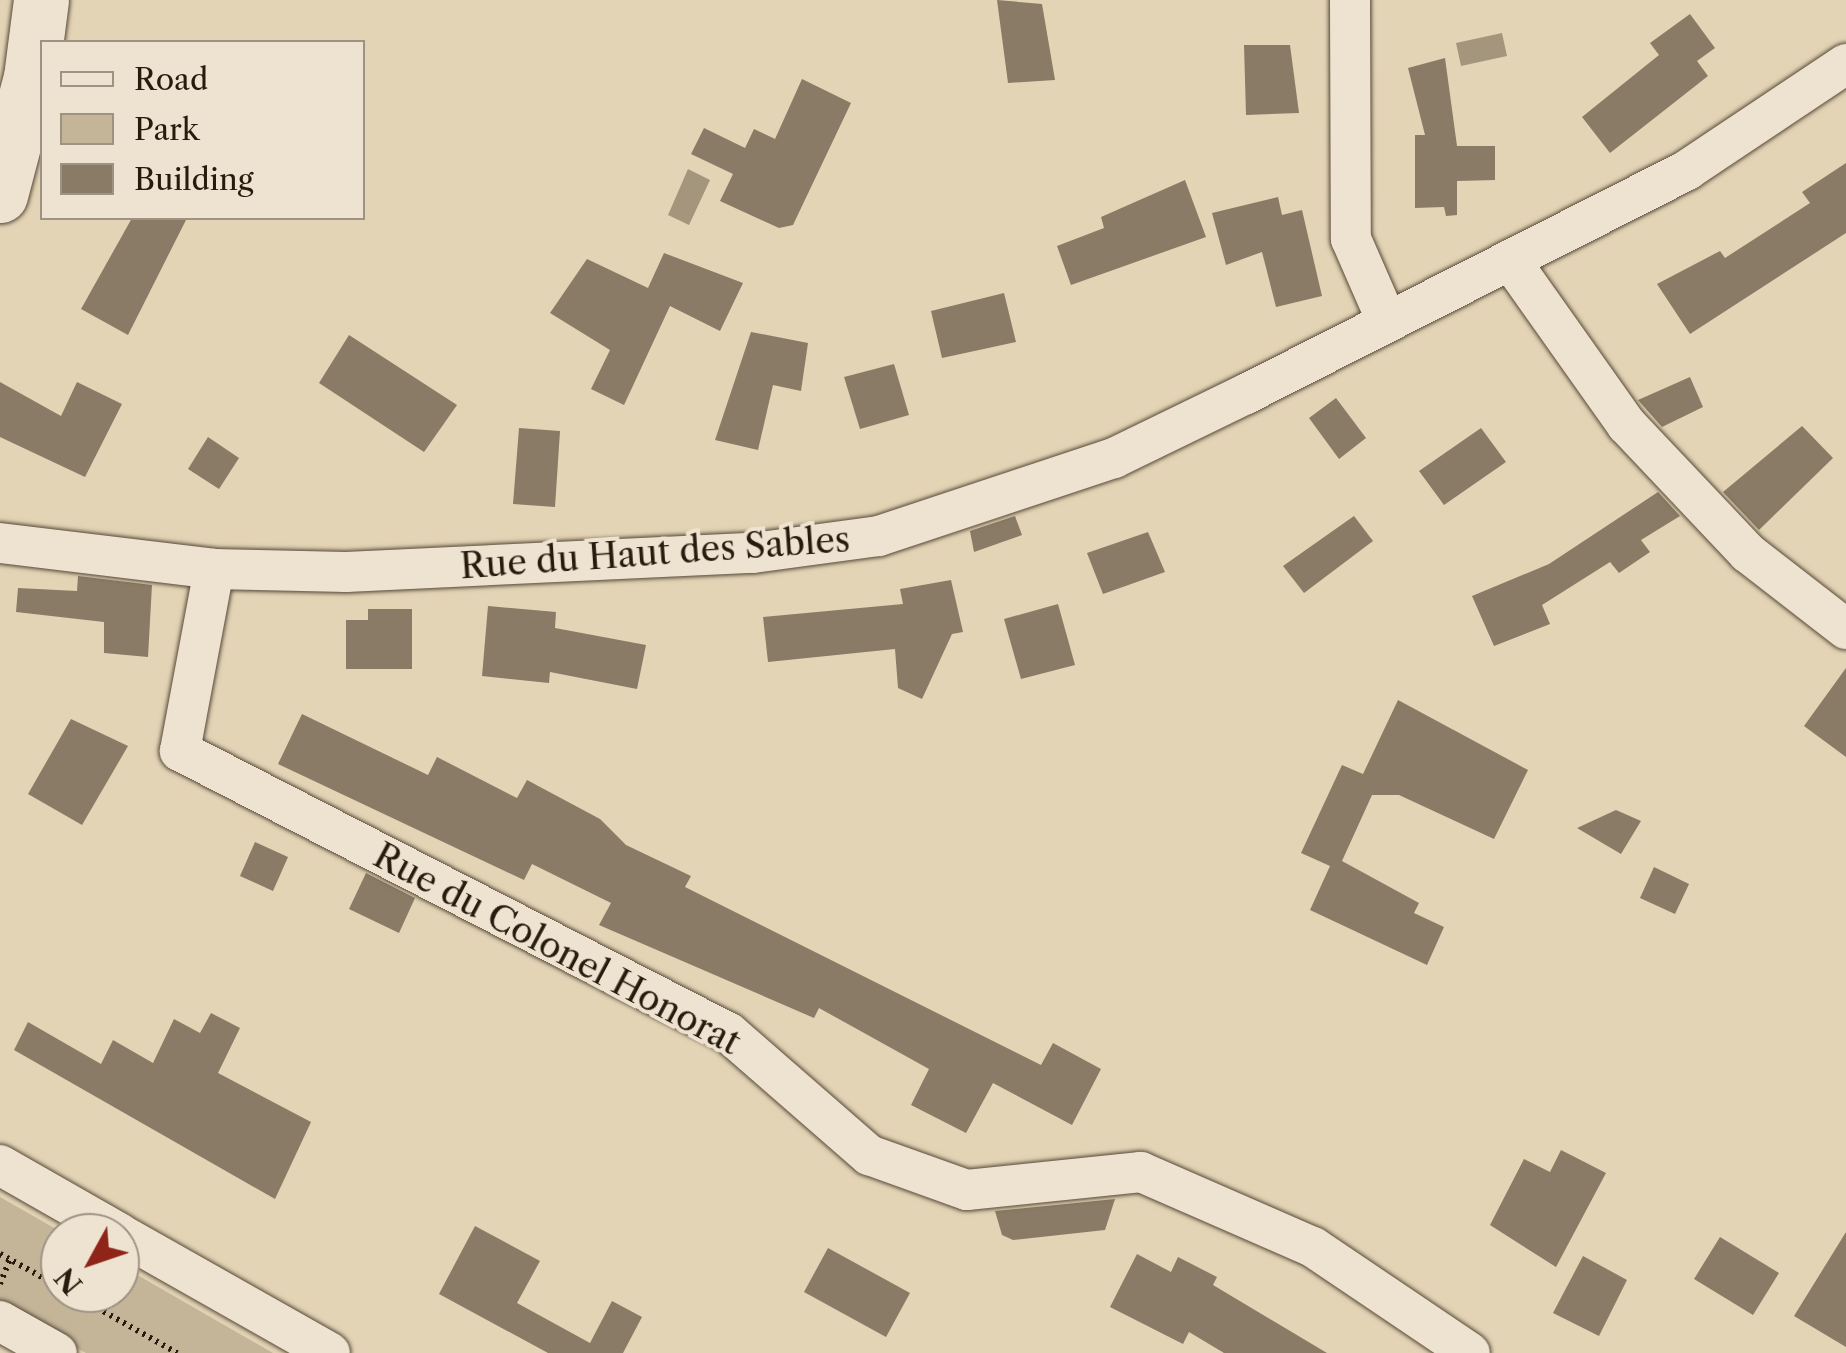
<!DOCTYPE html>
<style>
body{margin:0}
#map{position:relative;width:1846px;height:1353px;overflow:hidden;background:#e4d4b6;font-family:"Libre Caslon Text",serif}
div>[style]{position:absolute}
.green>*{inset:0;background:#c4b599}
.water>*{inset:0;background:#a4957d}
.building>*{inset:0;background:#897b65}
.path>*{height:6px;margin-top:-3px;transform-origin:0;background:repeating-linear-gradient(90deg,#271b0d 0 2.5px,transparent 0 7.5px)}
.roads{filter:drop-shadow(0 0 2px #564937) drop-shadow(0 0 2px #564937)}
.street>*{height:40px;margin:-20px;padding:0 20px;transform-origin:20px;border-radius:20px;background:#ede3d0}
.secondary>*{height:55px;margin:-27.5px;padding:0 27.5px;transform-origin:27.5px;border-radius:27.5px;background:#ede3d0}
span{translate:-50% -50%;white-space:nowrap;text-align:center;line-height:1.15;-webkit-text-stroke:8px #ede3d0;paint-order:stroke}
.street-label{font-size:35px;color:#271b0d}
.legend{position:absolute;left:40px;top:40px;width:325px;height:180px;box-sizing:border-box;background:#ede3d0;border:2px solid #9e9382;margin:0;padding:12px 18px;list-style:none;font-size:30px;color:#271b0d}
.legend li{display:flex;align-items:center;gap:20px;height:50px}
.legend b{width:50px;border:2px solid #9e9382}
.north{position:absolute;left:40px;top:1213px;width:100px;height:100px;box-sizing:border-box;background:#ede3d0;border:2px solid #9e9382;border-radius:50%;rotate:230deg;font-size:28px;font-weight:700;line-height:40px;text-align:center;color:#271b0d}
.north::after{content:'';display:block;margin:auto;width:35px;height:45px;background:#8f2418;clip-path:polygon(50% 0,100% 100%,50% 72%,0 100%)}
</style>
<div id="map">
<div class="green">
<i style="clip-path:polygon(0 1197px,63px 1233px,60px 1293px,120px 1293px,120px 1265px,273px 1353px,86px 1353px,0 1306px)"></i>
</div>
<div class="water">
<i style="clip-path:polygon(1502px 33px,1507px 56px,1461px 66px,1456px 43px)"></i>
<i style="clip-path:polygon(688px 169px,710px 180px,689px 225px,668px 215px)"></i>
</div>
<div class="building">
<i style="clip-path:polygon(997px 0,1042px 4px,1055px 80px,1008px 83px)"></i>
<i style="clip-path:polygon(1690px 14px,1715px 48px,1697px 61px,1708px 76px,1610px 153px,1582px 117px,1659px 55px,1650px 43px)"></i>
<i style="clip-path:polygon(1244px 45px,1290px 45px,1299px 113px,1246px 115px)"></i>
<i style="clip-path:polygon(1445px 58px,1457px 146px,1495px 146px,1495px 180px,1457px 181px,1457px 215px,1446px 216px,1444px 207px,1415px 208px,1415px 135px,1425px 135px,1408px 68px)"></i>
<i style="clip-path:polygon(802px 79px,851px 103px,793px 225px,779px 228px,720px 201px,733px 174px,691px 154px,704px 128px,745px 148px,754px 129px,775px 139px)"></i>
<i style="clip-path:polygon(1846px 163px,1846px 233px,1690px 334px,1657px 284px,1720px 251px,1725px 258px,1810px 203px,1802px 192px)"></i>
<i style="clip-path:polygon(1185px 180px,1206px 237px,1071px 285px,1057px 246px,1104px 228px,1101px 217px)"></i>
<i style="clip-path:polygon(1278px 197px,1282px 215px,1302px 210px,1322px 296px,1276px 307px,1262px 252px,1226px 265px,1212px 213px)"></i>
<i style="clip-path:polygon(132px 218px,187px 218px,128px 335px,81px 309px)"></i>
<i style="clip-path:polygon(664px 253px,743px 283px,720px 331px,670px 306px,624px 405px,591px 389px,610px 350px,550px 313px,587px 259px,648px 288px)"></i>
<i style="clip-path:polygon(1004px 293px,1016px 342px,942px 358px,931px 311px)"></i>
<i style="clip-path:polygon(751px 332px,808px 343px,801px 391px,773px 385px,758px 450px,715px 440px)"></i>
<i style="clip-path:polygon(349px 335px,457px 405px,424px 452px,319px 383px)"></i>
<i style="clip-path:polygon(894px 364px,909px 415px,860px 429px,844px 377px)"></i>
<i style="clip-path:polygon(1690px 377px,1703px 407px,1662px 427px,1638px 400px)"></i>
<i style="clip-path:polygon(0 382px,61px 416px,77px 382px,122px 404px,85px 477px,0 437px)"></i>
<i style="clip-path:polygon(1336px 398px,1366px 438px,1339px 459px,1309px 418px)"></i>
<i style="clip-path:polygon(1802px 426px,1833px 458px,1759px 530px,1723px 492px)"></i>
<i style="clip-path:polygon(519px 428px,560px 431px,555px 507px,513px 504px)"></i>
<i style="clip-path:polygon(1481px 428px,1506px 462px,1444px 505px,1419px 471px)"></i>
<i style="clip-path:polygon(208px 437px,239px 458px,219px 489px,188px 469px)"></i>
<i style="clip-path:polygon(1658px 492px,1680px 516px,1641px 540px,1650px 552px,1619px 573px,1610px 562px,1542px 605px,1550px 624px,1494px 646px,1472px 596px,1549px 564px)"></i>
<i style="clip-path:polygon(1015px 516px,1022px 535px,974px 552px,970px 531px)"></i>
<i style="clip-path:polygon(1354px 516px,1373px 541px,1304px 593px,1283px 566px)"></i>
<i style="clip-path:polygon(1148px 532px,1165px 572px,1103px 594px,1087px 553px)"></i>
<i style="clip-path:polygon(78px 576px,152px 585px,148px 657px,104px 653px,104px 622px,16px 612px,18px 588px,77px 591px)"></i>
<i style="clip-path:polygon(951px 580px,963px 632px,952px 634px,922px 699px,898px 688px,895px 649px,768px 662px,763px 617px,903px 604px,900px 589px)"></i>
<i style="clip-path:polygon(1058px 604px,1075px 665px,1021px 679px,1004px 619px)"></i>
<i style="clip-path:polygon(488px 606px,556px 612px,555px 628px,646px 645px,637px 689px,550px 672px,549px 683px,482px 676px)"></i>
<i style="clip-path:polygon(368px 609px,412px 609px,412px 669px,346px 669px,346px 620px,368px 620px)"></i>
<i style="clip-path:polygon(1846px 668px,1846px 757px,1804px 726px)"></i>
<i style="clip-path:polygon(1398px 700px,1528px 770px,1494px 839px,1399px 795px,1372px 795px,1342px 861px,1419px 903px,1414px 913px,1444px 927px,1427px 965px,1310px 910px,1330px 866px,1301px 853px,1342px 765px,1363px 774px)"></i>
<i style="clip-path:polygon(302px 714px,428px 775px,437px 757px,517px 798px,527px 780px,600px 819px,626px 845px,691px 876px,685px 887px,1041px 1065px,1053px 1043px,1101px 1069px,1072px 1125px,993px 1083px,966px 1133px,911px 1105px,929px 1069px,819px 1008px,814px 1018px,599px 925px,611px 903px,532px 864px,524px 880px,278px 764px)"></i>
<i style="clip-path:polygon(71px 719px,128px 746px,82px 825px,28px 794px)"></i>
<i style="clip-path:polygon(1616px 810px,1641px 821px,1621px 854px,1577px 828px)"></i>
<i style="clip-path:polygon(255px 842px,288px 857px,273px 891px,240px 876px)"></i>
<i style="clip-path:polygon(1654px 867px,1689px 884px,1675px 914px,1640px 898px)"></i>
<i style="clip-path:polygon(366px 873px,415px 898px,399px 933px,349px 909px)"></i>
<i style="clip-path:polygon(211px 1013px,240px 1028px,218px 1073px,311px 1122px,275px 1199px,14px 1050px,28px 1022px,101px 1064px,113px 1040px,153px 1063px,174px 1019px,200px 1033px)"></i>
<i style="clip-path:polygon(1561px 1150px,1606px 1173px,1556px 1267px,1490px 1225px,1524px 1159px,1550px 1172px)"></i>
<i style="clip-path:polygon(1115px 1199px,1105px 1230px,1013px 1240px,1002px 1235px,995px 1211px)"></i>
<i style="clip-path:polygon(475px 1226px,540px 1261px,517px 1303px,590px 1343px,612px 1301px,642px 1317px,623px 1353px,548px 1353px,439px 1294px)"></i>
<i style="clip-path:polygon(1846px 1232px,1846px 1347px,1794px 1316px)"></i>
<i style="clip-path:polygon(1720px 1237px,1779px 1273px,1753px 1315px,1694px 1279px)"></i>
<i style="clip-path:polygon(828px 1248px,910px 1293px,886px 1337px,804px 1292px)"></i>
<i style="clip-path:polygon(1137px 1254px,1171px 1272px,1178px 1257px,1217px 1277px,1213px 1285px,1327px 1353px,1224px 1353px,1189px 1332px,1183px 1344px,1110px 1307px)"></i>
<i style="clip-path:polygon(1583px 1256px,1627px 1280px,1599px 1336px,1553px 1313px)"></i>
</div>
<div class="path">
<i style="left:0;top:1254px;width:68px;rotate:28.8deg"></i>
<i style="left:0;top:1284px;width:27px;rotate:-68deg"></i>
<i style="left:71px;top:1293px;width:122px;rotate:29.5deg"></i>
</div>
<div class="roads">
<div class="street">
<i style="left:1350px;top:0;width:239px;rotate:89.8deg"></i>
<i style="left:1351px;top:239px;width:85px;rotate:66.4deg"></i>
<i style="left:1510px;top:260px;width:202px;rotate:54.7deg"></i>
<i style="left:1627px;top:425px;width:176px;rotate:46.6deg"></i>
<i style="left:1748px;top:553px;width:124px;rotate:37.8deg"></i>
<i style="left:0;top:543px;width:216px;rotate:6.9deg"></i>
<i style="left:214px;top:569px;width:132px;rotate:1.3deg"></i>
<i style="left:346px;top:572px;width:407px;rotate:-2.7deg"></i>
<i style="left:753px;top:553px;width:127px;rotate:-7.7deg"></i>
<i style="left:879px;top:536px;width:248px;rotate:-18.4deg"></i>
<i style="left:1114px;top:458px;width:147px;rotate:-25.9deg"></i>
<i style="left:1246px;top:394px;width:495px;rotate:-26.9deg"></i>
<i style="left:1687px;top:170px;width:191px;rotate:-33.7deg"></i>
<i style="left:214px;top:569px;width:185px;rotate:100.6deg"></i>
<i style="left:180px;top:751px;width:617px;rotate:27.19deg"></i>
<i style="left:729px;top:1033px;width:186px;rotate:41.1deg"></i>
<i style="left:869px;top:1155px;width:104px;rotate:19.7deg"></i>
<i style="left:967px;top:1190px;width:175px;rotate:-5.9deg"></i>
<i style="left:1141px;top:1172px;width:188px;rotate:23.6deg"></i>
<i style="left:1313px;top:1247px;width:189px;rotate:34deg"></i>
<i style="left:0;top:1165px;width:137px;rotate:29.7deg"></i>
<i style="left:120px;top:1234px;width:241px;rotate:29.5deg"></i>
<i style="left:0;top:1321px;width:65px;rotate:29.3deg"></i>
</div>
<div class="secondary">
<i style="left:0;top:195px;width:122px;rotate:-75.3deg"></i>
<i style="left:31px;top:77px;width:78px;rotate:-82.6deg"></i>
</div>
</div>
<div class="street-label">
<span style="left:655px;top:553px;rotate:-4deg">Rue du Haut des Sables</span>
<span style="left:557px;top:949px;rotate:28deg">Rue du Colonel Honorat</span>
</div>
<ul class="legend">
<li><b style="height:12px;background:#ede3d0"></b>Road</li>
<li><b style="height:28px;background:#c4b599"></b>Park</li>
<li><b style="height:28px;background:#897b65"></b>Building</li>
</ul>
<div class="north">N</div>
</div>
